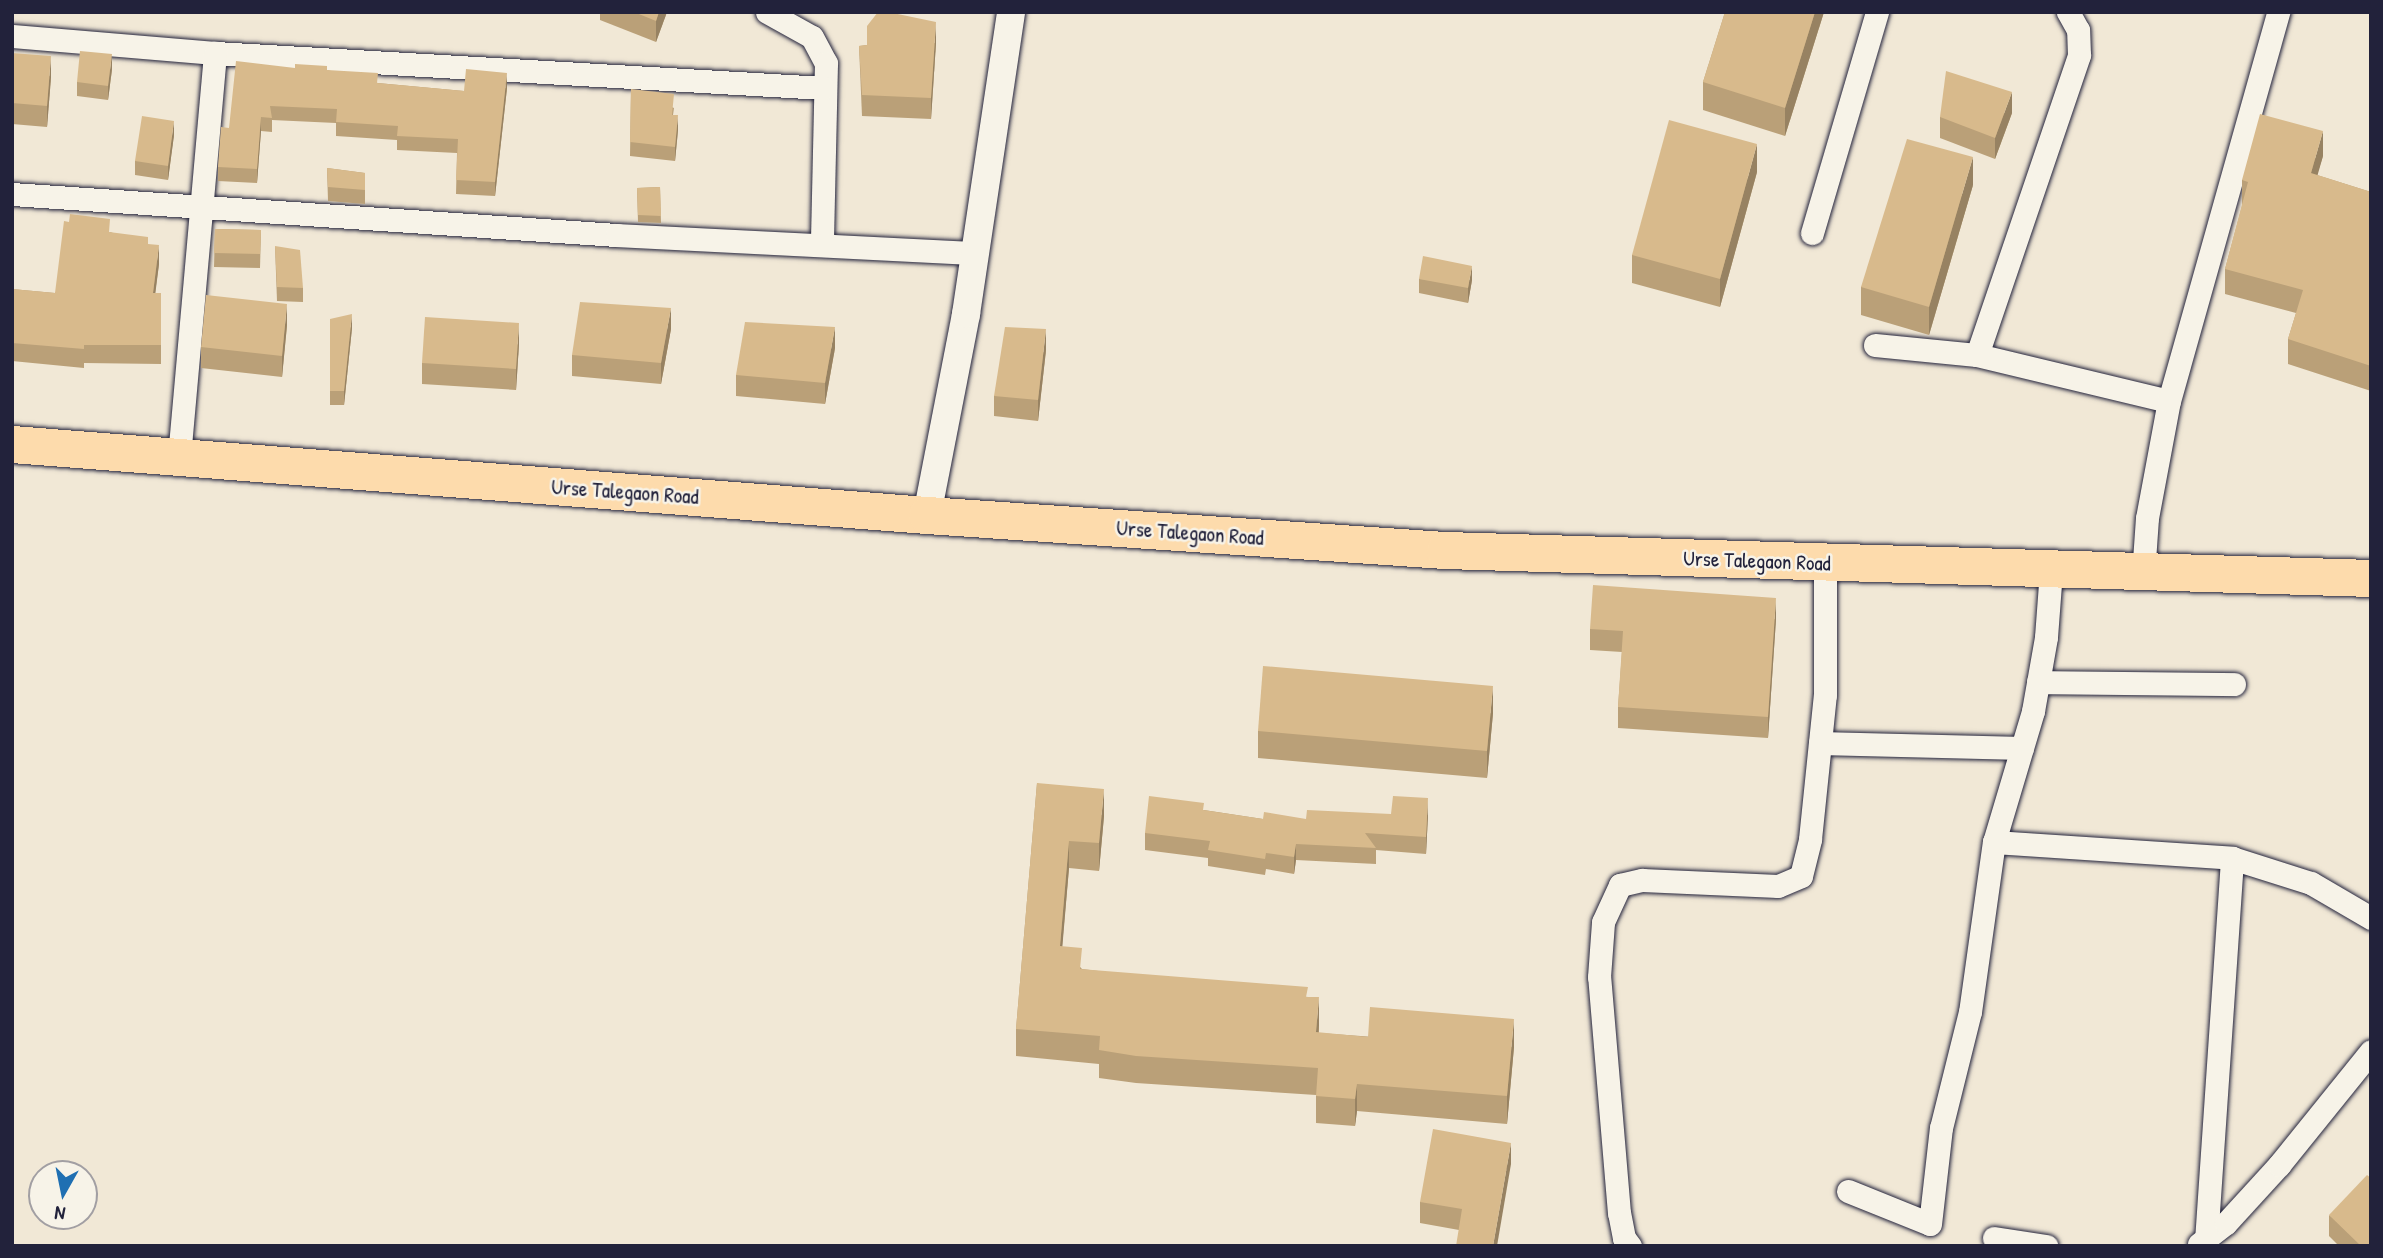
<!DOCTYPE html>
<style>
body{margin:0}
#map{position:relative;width:2383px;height:1258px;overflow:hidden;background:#f1e8d6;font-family:"Patrick Hand",sans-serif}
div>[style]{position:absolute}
.roads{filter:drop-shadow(0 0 2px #22223b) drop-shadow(0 0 2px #22223b)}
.minor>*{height:23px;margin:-11.5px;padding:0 11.5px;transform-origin:11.5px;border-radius:11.5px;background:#f7f3e8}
.tertiary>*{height:28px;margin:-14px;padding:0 14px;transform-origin:14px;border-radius:14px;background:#f7f3e8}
.trunk>*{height:37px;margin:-18.5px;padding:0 18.5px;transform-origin:18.5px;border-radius:18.5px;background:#fddbac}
.wall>*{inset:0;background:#baa078}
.shaded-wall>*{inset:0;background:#978262}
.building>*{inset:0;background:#d8ba8c}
span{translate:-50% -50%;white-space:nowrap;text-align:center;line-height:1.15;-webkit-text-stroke:5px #f7f3e8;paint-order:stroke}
.street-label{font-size:21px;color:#22223b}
.frame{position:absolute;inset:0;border:14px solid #22223b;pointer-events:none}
.north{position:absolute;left:28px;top:1160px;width:70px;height:70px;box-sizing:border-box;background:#f7f3e8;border:2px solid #a29fa3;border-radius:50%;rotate:189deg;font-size:19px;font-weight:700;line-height:28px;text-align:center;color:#22223b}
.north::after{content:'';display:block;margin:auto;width:24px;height:32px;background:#1f6fb2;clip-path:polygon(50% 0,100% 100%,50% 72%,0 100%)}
</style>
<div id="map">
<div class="roads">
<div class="minor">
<i style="left:767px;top:12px;width:51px;rotate:29.1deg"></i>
<i style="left:812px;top:37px;width:30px;rotate:62deg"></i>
<i style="left:826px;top:63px;width:182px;rotate:91.3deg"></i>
<i style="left:12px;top:36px;width:204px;rotate:4.8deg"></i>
<i style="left:215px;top:53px;width:609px;rotate:3.29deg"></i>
<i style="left:12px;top:194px;width:606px;rotate:3.88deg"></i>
<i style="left:617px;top:235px;width:359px;rotate:2.9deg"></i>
<i style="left:1812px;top:233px;width:230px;rotate:-73.6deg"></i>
<i style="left:1875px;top:345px;width:102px;rotate:5.6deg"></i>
<i style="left:1977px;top:355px;width:197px;rotate:13.5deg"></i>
<i style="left:1977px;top:355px;width:317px;rotate:-71.2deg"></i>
<i style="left:2079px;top:55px;width:25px;rotate:-92deg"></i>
<i style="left:2078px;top:30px;width:21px;rotate:-119deg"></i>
<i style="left:179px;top:457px;width:406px;rotate:-84.9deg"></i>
<i style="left:2143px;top:575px;width:57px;rotate:-86deg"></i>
<i style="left:2147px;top:518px;width:119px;rotate:-79.4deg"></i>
<i style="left:2169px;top:401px;width:404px;rotate:-74.3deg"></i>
<i style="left:2038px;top:682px;width:196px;rotate:0.6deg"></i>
<i style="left:1820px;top:743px;width:202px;rotate:1.4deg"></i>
<i style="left:1994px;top:842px;width:239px;rotate:3.8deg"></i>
<i style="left:2232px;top:858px;width:83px;rotate:17.6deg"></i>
<i style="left:2311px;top:883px;width:69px;rotate:30.3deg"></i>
<i style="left:1848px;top:1191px;width:88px;rotate:21.9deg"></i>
<i style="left:1930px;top:1224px;width:97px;rotate:-83.5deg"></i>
<i style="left:1941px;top:1128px;width:120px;rotate:-76deg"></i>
<i style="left:1970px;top:1012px;width:172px;rotate:-82deg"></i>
<i style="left:1994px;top:842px;width:137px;rotate:-73.4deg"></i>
<i style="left:2033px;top:711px;width:75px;rotate:-80deg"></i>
<i style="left:2046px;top:637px;width:66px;rotate:-85.7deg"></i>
<i style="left:1994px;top:1238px;width:53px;rotate:8.7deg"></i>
<i style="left:2206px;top:1241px;width:384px;rotate:-86.1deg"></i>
<i style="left:2199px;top:1244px;width:34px;rotate:-38deg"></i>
<i style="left:2226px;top:1223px;width:79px;rotate:-47.6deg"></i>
<i style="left:2279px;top:1165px;width:146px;rotate:-51.1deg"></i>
<i style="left:1630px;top:1246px;width:10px;rotate:-127deg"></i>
<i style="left:1624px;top:1238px;width:25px;rotate:-101deg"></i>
<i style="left:1619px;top:1213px;width:237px;rotate:-94.8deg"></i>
<i style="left:1599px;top:977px;width:55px;rotate:-85.8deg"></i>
<i style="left:1603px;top:922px;width:41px;rotate:-65.3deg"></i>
<i style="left:1620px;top:885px;width:23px;rotate:-13deg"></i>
<i style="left:1642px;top:880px;width:136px;rotate:2.5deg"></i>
<i style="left:1778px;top:886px;width:25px;rotate:-23deg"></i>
<i style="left:1801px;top:876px;width:38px;rotate:-76deg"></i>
<i style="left:1810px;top:839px;width:145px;rotate:-84.1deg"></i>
<i style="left:1825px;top:695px;width:132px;rotate:-90deg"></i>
</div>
<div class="tertiary">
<i style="left:927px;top:515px;width:205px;rotate:-79deg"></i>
<i style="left:966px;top:314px;width:305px;rotate:-81.5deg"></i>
</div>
<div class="trunk">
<i style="left:12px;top:444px;width:918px;rotate:4.44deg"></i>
<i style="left:927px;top:515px;width:519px;rotate:3.87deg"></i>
<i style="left:1445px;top:550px;width:926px;rotate:1.73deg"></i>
</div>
</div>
<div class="wall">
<i style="clip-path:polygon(600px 12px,667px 12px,656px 42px,600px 20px)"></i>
<i style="clip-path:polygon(1725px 12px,1824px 12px,1785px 136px,1703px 110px,1703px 82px)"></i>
<i style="clip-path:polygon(936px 43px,931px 119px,862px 116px,859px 46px,867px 45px)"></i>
<i style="clip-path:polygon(12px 53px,51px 77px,47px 127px,12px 124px)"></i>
<i style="clip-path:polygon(295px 68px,327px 70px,378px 83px,464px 91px,507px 88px,495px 196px,456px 194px,457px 153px,397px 150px,397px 140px,336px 136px,336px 123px,272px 120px,272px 132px,261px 131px,257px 183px,218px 181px,218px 167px,229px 128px)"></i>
<i style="clip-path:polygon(112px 69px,108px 100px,77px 96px,77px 82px)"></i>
<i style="clip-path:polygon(631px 89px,674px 108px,673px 115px,678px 130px,675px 161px,630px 156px)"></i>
<i style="clip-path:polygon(2012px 113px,1995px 159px,1940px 138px,1940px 117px)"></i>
<i style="clip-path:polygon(174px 135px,168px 180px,135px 175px,135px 161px)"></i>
<i style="clip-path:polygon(2323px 156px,2317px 175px,2371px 192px,2371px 391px,2288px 364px,2288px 339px,2296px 313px,2225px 294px,2225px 269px,2242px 206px,2242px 180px)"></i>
<i style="clip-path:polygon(327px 168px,365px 173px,365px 204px,328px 201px)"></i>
<i style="clip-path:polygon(1757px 172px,1720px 307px,1632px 283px,1632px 255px)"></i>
<i style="clip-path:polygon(1973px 185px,1929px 335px,1861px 315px,1861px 287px)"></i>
<i style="clip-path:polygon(660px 187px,661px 223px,638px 222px,637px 188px)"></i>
<i style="clip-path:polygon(215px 229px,261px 230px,260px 268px,214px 267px)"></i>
<i style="clip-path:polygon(110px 232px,148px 245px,159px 264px,155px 293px,161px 293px,161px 364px,84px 363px,84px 368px,12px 361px,12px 289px,55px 293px)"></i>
<i style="clip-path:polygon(275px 246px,303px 288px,303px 302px,277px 301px)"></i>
<i style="clip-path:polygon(1419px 279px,1472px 280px,1468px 303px,1419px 293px)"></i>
<i style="clip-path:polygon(330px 319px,352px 328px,344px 405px,330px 405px)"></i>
<i style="clip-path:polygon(287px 325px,282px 377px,201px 368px,201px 347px)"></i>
<i style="clip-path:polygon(671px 329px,661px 384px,572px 376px,572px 355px)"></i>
<i style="clip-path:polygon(519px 344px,516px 390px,422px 384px,422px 363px)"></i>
<i style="clip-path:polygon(835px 348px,825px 404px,736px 396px,736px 375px)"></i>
<i style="clip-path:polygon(1046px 350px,1038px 421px,994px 416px,994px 396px)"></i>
<i style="clip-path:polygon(1776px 619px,1768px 738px,1618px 728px,1618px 707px,1622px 652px,1590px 650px,1590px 629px)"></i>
<i style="clip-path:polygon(1493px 713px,1487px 778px,1258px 758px,1258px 731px)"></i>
<i style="clip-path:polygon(1037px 783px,1104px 816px,1099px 871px,1069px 868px,1062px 947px,1082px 969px,1308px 997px,1319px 1025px,1319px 1033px,1514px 1047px,1507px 1124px,1357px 1111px,1355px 1126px,1316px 1123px,1316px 1095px,1136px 1083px,1099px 1078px,1099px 1064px,1016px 1056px,1016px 1029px)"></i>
<i style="clip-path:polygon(1204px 810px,1263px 819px,1306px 819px,1391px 814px,1428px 815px,1426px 854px,1376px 850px,1376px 864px,1296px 860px,1294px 874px,1266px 869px,1265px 875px,1208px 866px,1208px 858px,1145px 850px,1145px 833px)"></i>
<i style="clip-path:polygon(1511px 1164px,1459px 1230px,1420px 1223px,1420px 1202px)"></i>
<i style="clip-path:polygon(2329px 1215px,2371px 1246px,2339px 1246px,2329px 1236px)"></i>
</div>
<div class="shaded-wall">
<i style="clip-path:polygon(659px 12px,667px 12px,656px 42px,656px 21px)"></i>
<i style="clip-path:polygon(1815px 12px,1824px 12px,1785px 136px,1785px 108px)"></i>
<i style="clip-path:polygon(936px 22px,936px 43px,931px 119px,931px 98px)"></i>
<i style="clip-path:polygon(112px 54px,112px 69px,108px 100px,108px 86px)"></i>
<i style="clip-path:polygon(51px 56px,51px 77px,47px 127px,47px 106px)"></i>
<i style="clip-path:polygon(507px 73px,507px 88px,495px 196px,495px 182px)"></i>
<i style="clip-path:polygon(2012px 92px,2012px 113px,1995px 159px,1995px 138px)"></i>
<i style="clip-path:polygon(678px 115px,678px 130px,675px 161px,675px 147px)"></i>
<i style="clip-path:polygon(261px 117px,261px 131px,257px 183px,257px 169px)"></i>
<i style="clip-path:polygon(174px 121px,174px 135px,168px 180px,168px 166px)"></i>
<i style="clip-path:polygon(2323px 131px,2323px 156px,2311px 198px,2311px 173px)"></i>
<i style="clip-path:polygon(1757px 144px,1757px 172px,1720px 307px,1720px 279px)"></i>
<i style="clip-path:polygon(1973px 157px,1973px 185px,1929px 335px,1929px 307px)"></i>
<i style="clip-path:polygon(159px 245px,159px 264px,153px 312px,153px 293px)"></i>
<i style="clip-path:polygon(1472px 266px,1472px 280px,1468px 303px,1468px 288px)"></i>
<i style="clip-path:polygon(287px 304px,287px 325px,282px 377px,282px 356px)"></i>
<i style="clip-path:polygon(671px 308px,671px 329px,661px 384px,661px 363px)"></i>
<i style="clip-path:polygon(352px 314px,352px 328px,344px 405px,344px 391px)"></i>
<i style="clip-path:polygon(519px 323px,519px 344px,516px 390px,516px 369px)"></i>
<i style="clip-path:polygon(835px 327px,835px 348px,825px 404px,825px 383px)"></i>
<i style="clip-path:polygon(1046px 329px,1046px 350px,1038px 421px,1038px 400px)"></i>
<i style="clip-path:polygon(1776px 598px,1776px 619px,1768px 738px,1768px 717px)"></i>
<i style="clip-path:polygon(1493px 686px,1493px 713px,1487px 778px,1487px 751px)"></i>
<i style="clip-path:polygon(1104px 789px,1104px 816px,1099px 871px,1099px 843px)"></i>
<i style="clip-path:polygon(1428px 798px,1428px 815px,1426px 854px,1426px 837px)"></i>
<i style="clip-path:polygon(1069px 841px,1069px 868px,1060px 974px,1060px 946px)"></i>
<i style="clip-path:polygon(1296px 844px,1296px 860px,1294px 874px,1294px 857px)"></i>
<i style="clip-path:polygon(1319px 997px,1319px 1025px,1316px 1060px,1316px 1032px)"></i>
<i style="clip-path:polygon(1514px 1019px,1514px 1047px,1507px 1124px,1507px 1096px)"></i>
<i style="clip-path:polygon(1357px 1084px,1357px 1111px,1355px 1126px,1355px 1099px)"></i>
<i style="clip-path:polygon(1511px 1143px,1511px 1164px,1497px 1246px,1493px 1246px)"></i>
</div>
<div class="building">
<i style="clip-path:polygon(634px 12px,659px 12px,656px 21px)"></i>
<i style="clip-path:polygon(878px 12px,888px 12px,936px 22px,931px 98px,862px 95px,859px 46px,867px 45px,867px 26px)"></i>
<i style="clip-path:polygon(1725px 12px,1815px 12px,1785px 108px,1703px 82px)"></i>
<i style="clip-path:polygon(80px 51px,112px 54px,108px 86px,77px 82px)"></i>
<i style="clip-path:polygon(12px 53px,51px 56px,47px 106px,12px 103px)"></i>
<i style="clip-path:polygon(236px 61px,295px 68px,295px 64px,327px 66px,327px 70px,378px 73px,377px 83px,464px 91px,466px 69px,507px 73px,495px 182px,456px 180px,458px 139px,397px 136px,398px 126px,336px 122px,337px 109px,270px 106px,272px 118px,261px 117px,257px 169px,218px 167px,221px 127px,229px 128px)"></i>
<i style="clip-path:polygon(1946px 71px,2012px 92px,1995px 138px,1940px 117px)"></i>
<i style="clip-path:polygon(631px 89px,674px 94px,672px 115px,678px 115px,675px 147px,630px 142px)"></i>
<i style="clip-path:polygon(2260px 114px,2323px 131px,2311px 173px,2371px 192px,2371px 366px,2288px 339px,2303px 290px,2225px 269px,2248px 182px,2242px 180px)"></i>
<i style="clip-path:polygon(142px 116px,174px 121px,168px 166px,135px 161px)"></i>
<i style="clip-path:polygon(1669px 120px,1757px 144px,1720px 279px,1632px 255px)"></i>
<i style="clip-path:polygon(1907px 139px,1973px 157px,1929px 307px,1861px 287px)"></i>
<i style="clip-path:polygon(327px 168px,365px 173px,365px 190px,328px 187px)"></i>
<i style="clip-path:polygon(660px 187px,661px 216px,638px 215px,637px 188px)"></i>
<i style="clip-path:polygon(70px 214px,110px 219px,109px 232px,148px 237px,148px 244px,159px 245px,153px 293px,161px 293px,161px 345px,84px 345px,84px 349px,12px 343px,12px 289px,55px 293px,64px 221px,69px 222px)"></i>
<i style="clip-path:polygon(215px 229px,261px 230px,260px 254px,214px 253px)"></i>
<i style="clip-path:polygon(275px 246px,300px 250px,303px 288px,277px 287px)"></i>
<i style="clip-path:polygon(1423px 256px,1472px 266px,1468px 288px,1419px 279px)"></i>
<i style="clip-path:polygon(206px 295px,287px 304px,282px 356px,201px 347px)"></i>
<i style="clip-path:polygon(580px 302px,671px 308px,661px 363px,572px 355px)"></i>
<i style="clip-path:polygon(352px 314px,344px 391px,330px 391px,330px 319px)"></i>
<i style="clip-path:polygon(425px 317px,519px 323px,516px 369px,422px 363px)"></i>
<i style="clip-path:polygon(745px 322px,835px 327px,825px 383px,736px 375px)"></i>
<i style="clip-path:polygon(1005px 327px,1046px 329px,1038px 400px,994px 396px)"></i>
<i style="clip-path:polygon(1593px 585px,1776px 598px,1768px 717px,1618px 707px,1623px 631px,1590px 629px)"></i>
<i style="clip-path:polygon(1263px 666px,1493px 686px,1487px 751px,1258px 731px)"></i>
<i style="clip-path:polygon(1037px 783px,1104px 789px,1099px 843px,1069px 841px,1060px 946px,1082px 948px,1080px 969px,1308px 987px,1306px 997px,1319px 997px,1316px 1032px,1368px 1037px,1370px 1007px,1514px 1019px,1507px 1096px,1357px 1084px,1355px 1099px,1316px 1096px,1318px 1068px,1136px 1056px,1099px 1050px,1100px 1036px,1016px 1029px)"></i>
<i style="clip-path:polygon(1149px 796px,1204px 803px,1203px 810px,1263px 819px,1264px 812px,1306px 819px,1307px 810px,1391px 814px,1393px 796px,1428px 798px,1426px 837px,1365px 833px,1376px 848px,1296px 844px,1294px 857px,1266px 853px,1265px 859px,1208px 850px,1210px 841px,1145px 833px)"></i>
<i style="clip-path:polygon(1433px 1129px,1511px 1143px,1493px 1246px,1456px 1246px,1462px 1209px,1420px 1202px)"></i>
<i style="clip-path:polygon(2367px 1175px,2371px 1178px,2371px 1246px,2361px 1246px,2329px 1215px)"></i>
</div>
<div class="street-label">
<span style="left:625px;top:492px;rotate:4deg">Urse Talegaon Road</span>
<span style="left:1190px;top:533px;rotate:4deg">Urse Talegaon Road</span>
<span style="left:1757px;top:561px;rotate:2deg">Urse Talegaon Road</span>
</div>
<div class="frame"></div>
<div class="north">N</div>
</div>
